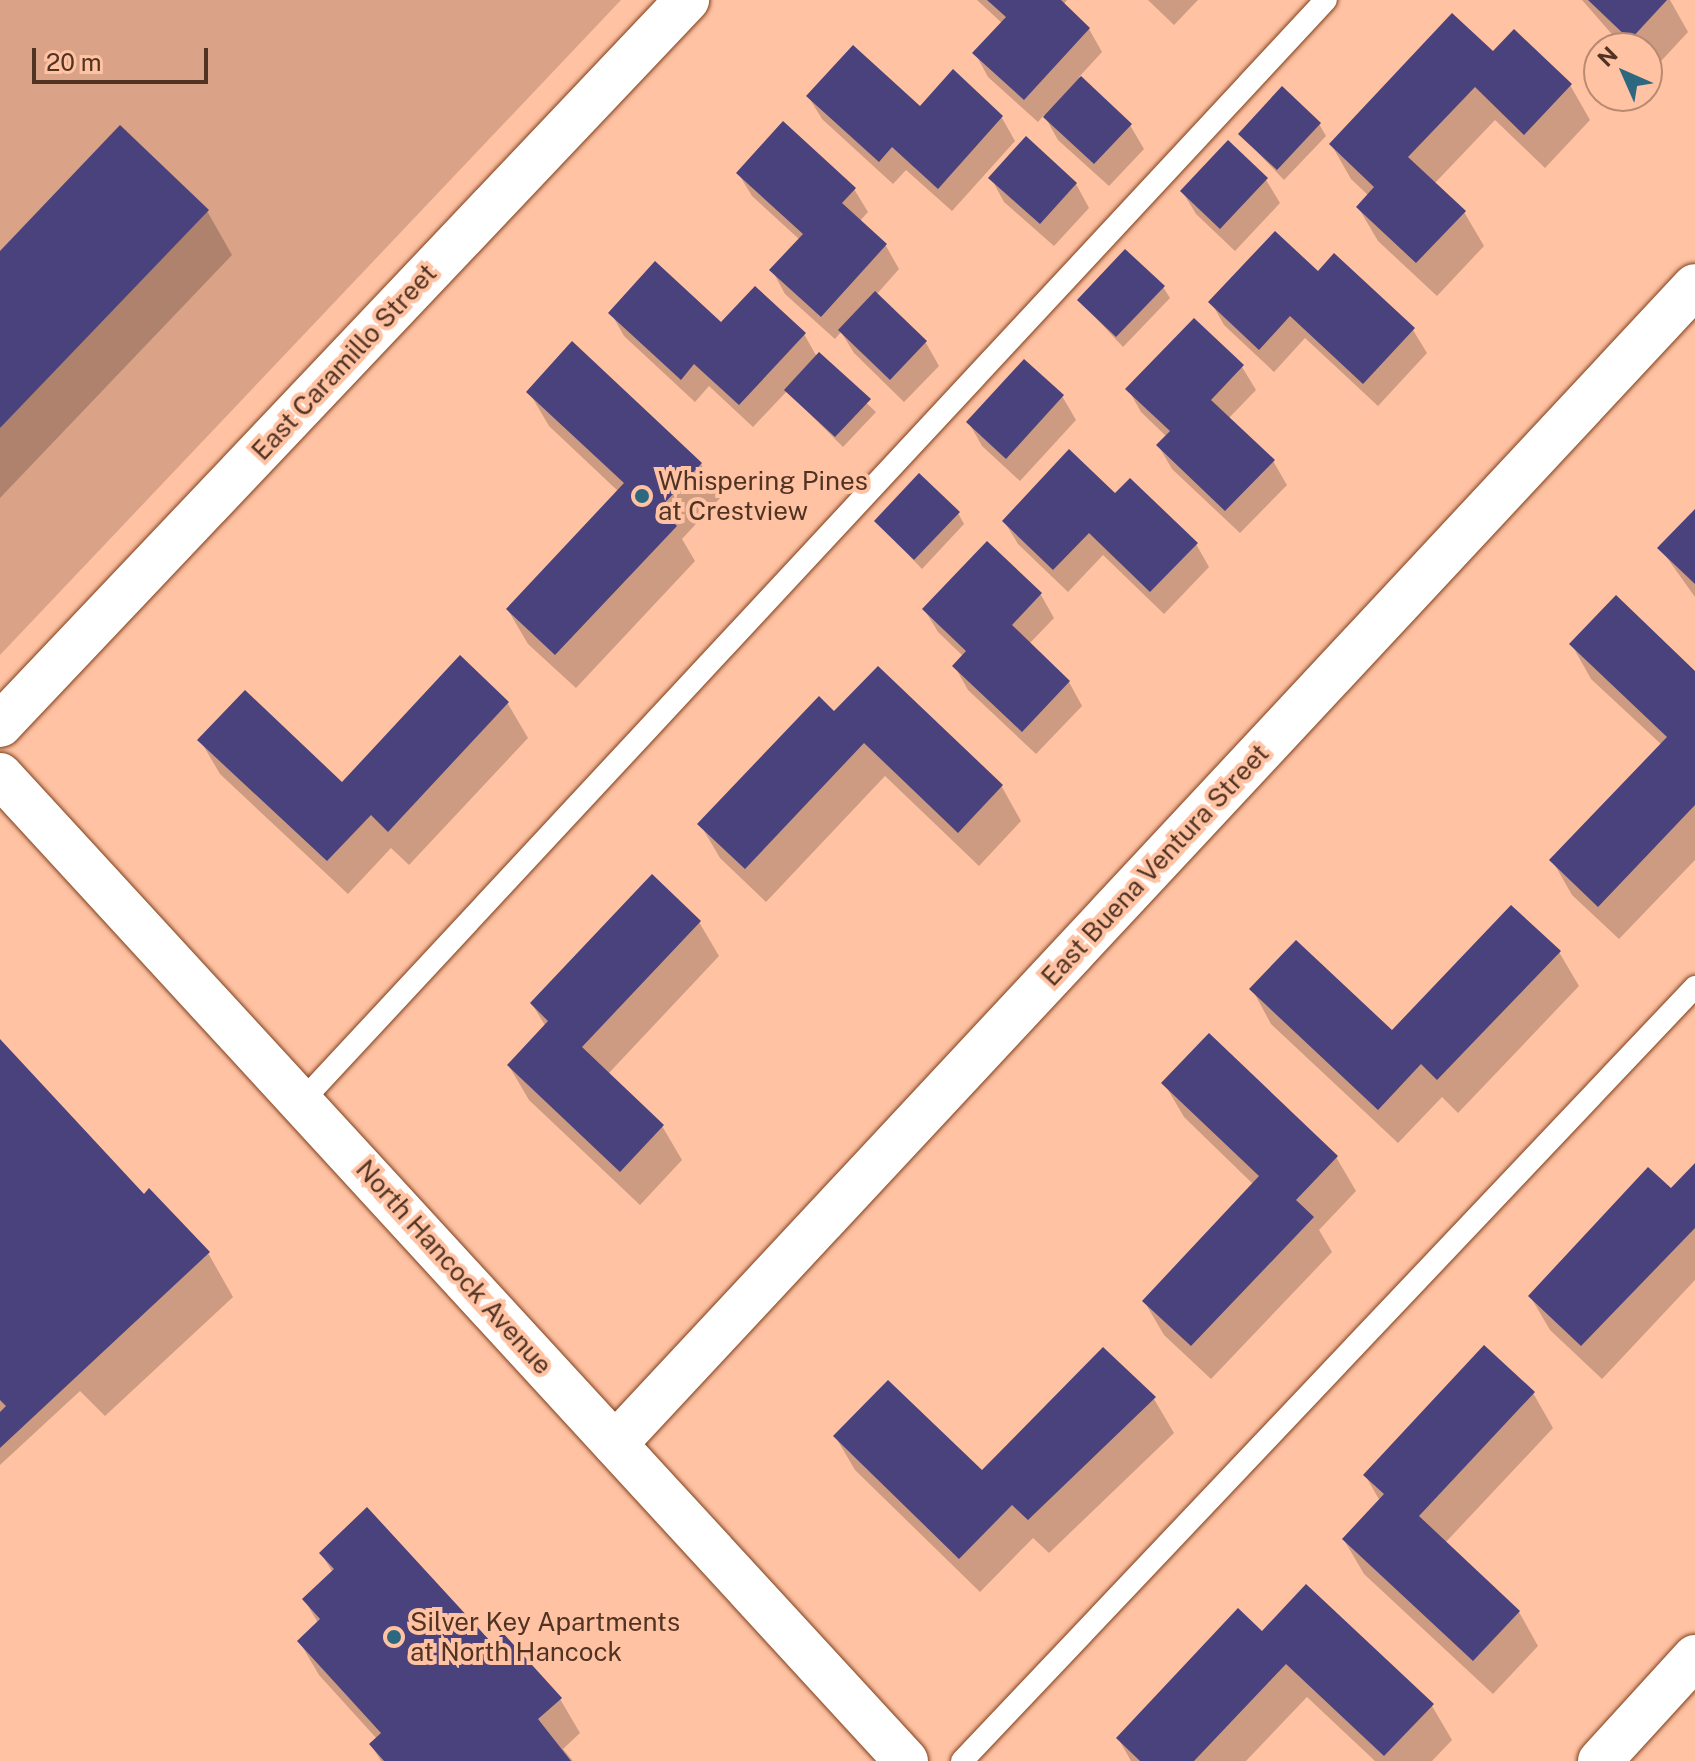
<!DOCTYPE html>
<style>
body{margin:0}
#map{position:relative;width:1695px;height:1761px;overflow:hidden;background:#ffc2a3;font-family:"Public Sans",sans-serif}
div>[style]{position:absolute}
.green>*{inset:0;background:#daa388}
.shadow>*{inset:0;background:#0003}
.building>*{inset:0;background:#4a427d}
.roads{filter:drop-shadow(0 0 2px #7f3f1a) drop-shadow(0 0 2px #7f3f1a)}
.lane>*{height:22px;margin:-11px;padding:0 11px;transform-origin:11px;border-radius:11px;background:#fff}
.street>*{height:44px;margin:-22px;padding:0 22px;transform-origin:22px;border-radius:22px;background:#fff}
.dots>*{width:22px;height:22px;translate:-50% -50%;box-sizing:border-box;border:4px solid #ffc2a3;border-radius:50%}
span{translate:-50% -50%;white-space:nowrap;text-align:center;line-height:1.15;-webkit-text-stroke:8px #ffc2a3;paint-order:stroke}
.street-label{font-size:26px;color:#513323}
.poi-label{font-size:26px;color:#513323}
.left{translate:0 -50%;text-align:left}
.north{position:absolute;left:1583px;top:32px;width:80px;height:80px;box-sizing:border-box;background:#ffc2a3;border:2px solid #b98970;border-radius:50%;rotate:315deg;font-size:22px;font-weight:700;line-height:32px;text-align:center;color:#513323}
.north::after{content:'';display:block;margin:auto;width:28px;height:36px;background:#2d6880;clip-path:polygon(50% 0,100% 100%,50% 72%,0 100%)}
.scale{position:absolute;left:32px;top:48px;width:176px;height:36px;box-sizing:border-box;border:4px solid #513323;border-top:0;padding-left:10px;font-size:24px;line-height:28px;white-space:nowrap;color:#513323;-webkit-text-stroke:6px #ffc2a3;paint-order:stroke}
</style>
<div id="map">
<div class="green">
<i style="clip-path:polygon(0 0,621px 0,0 655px)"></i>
</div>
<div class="shadow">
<i style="clip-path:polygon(977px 0,1067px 0,1063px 5px,1089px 29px,1102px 52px,1079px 77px,1130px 125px,1144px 149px,1109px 186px,1058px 140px,1044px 115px,1038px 122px,988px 77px,975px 53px,1003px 24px)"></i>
<i style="clip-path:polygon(1148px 0,1198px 0,1174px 25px)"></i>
<i style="clip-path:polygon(1582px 0,1670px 0,1688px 32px,1650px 73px,1647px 48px,1624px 48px)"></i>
<i style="clip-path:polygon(1493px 54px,1570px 85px,1590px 120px,1545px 168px,1495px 120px,1434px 184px,1464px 212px,1484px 246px,1437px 296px,1378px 241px,1358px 207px,1369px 196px,1351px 179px,1331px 144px)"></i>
<i style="clip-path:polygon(808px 96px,1002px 118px,1015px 141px,952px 211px,906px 170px,893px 184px,822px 119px)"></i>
<i style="clip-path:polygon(1319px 124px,1326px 136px,1284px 180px,1240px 134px)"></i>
<i style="clip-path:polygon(1228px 143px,1266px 180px,1280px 203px,1235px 251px,1196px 214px,1182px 191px)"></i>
<i style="clip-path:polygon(738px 173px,854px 189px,868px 212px,859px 222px,886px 246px,899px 269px,876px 295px,926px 343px,939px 366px,904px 402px,854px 353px,841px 332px,835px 339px,785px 294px,772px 270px,800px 240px,752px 196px)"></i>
<i style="clip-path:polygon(991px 178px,1076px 184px,1089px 208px,1054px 246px,1004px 202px)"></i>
<i style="clip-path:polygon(207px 211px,232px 255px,0 498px,0 254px)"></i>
<i style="clip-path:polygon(1318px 274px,1413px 330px,1427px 353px,1378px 406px,1305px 338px,1274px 372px,1224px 325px,1211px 302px)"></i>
<i style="clip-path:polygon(1163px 287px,1170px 298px,1123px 347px,1080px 301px)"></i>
<i style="clip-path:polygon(611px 313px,804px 334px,817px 357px,876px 412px,843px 447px,787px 391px,753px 427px,709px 386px,695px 402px,624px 336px)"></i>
<i style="clip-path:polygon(1242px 367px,1256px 390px,1228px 419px,1273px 461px,1287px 485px,1240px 533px,1172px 469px,1158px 445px,1167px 437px,1141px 412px,1128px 389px)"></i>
<i style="clip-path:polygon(529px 392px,701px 464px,720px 498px,682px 539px,695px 561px,576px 688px,528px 644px,508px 610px,619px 492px,549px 426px)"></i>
<i style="clip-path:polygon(1062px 396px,1076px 420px,1020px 481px,982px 446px,969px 423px)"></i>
<i style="clip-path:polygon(1115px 496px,1196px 544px,1209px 567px,1164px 614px,1103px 555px,1068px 592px,1018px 544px,1004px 521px)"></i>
<i style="clip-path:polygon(1695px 512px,1695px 597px,1660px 548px)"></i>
<i style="clip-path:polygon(958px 513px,964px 524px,922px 569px,877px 522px)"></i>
<i style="clip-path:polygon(1041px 595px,1054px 618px,1029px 644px,1069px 682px,1082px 706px,1036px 754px,968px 690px,955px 667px,964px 657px,938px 632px,924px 609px)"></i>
<i style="clip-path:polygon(1572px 645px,1695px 674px,1695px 860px,1619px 939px,1572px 895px,1552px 860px,1662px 745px,1591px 679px)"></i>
<i style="clip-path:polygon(460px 658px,508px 704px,528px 738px,409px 865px,391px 848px,348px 894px,220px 774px,200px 740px,342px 785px)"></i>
<i style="clip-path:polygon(878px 669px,1002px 787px,1021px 821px,979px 866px,885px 776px,766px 902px,720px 858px,700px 824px,834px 714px)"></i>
<i style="clip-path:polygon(699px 922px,719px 956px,608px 1074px,662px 1126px,682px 1160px,640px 1205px,529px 1100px,509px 1066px,546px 1027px,532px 1004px)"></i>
<i style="clip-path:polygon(1559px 952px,1579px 986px,1458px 1113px,1442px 1097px,1398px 1143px,1271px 1024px,1252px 989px,1392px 1033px)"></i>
<i style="clip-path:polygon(0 1042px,144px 1196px,208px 1253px,233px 1297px,105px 1416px,80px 1391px,0 1465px)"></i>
<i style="clip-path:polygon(1164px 1083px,1336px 1157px,1356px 1191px,1319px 1230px,1332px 1252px,1211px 1379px,1164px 1335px,1144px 1301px,1254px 1185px,1184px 1117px)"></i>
<i style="clip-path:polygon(1695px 1166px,1695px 1280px,1602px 1379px,1550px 1330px,1530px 1296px,1671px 1191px)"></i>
<i style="clip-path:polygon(1533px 1393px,1553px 1428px,1445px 1543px,1519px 1612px,1538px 1646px,1493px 1694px,1364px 1574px,1344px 1540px,1380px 1501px,1365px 1475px)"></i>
<i style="clip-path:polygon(1154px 1399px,1174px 1433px,1049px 1553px,1033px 1538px,980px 1592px,855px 1470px,835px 1436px,982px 1473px)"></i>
<i style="clip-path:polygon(321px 1553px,492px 1646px,560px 1699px,580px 1733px,563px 1749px,573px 1761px,381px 1761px,371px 1745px,377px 1739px,319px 1675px,299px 1641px,318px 1623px,304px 1599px,333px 1573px)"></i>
<i style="clip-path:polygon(1262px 1633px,1432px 1706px,1452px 1740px,1432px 1761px,1375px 1761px,1307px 1697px,1246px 1761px,1131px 1761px,1118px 1738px)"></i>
</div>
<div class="building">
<i style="clip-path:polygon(987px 0,1061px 0,1090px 28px,1024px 100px,972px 53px,1006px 17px)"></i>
<i style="clip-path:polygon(1588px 0,1667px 0,1630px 40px)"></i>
<i style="clip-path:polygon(1452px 13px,1493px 51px,1514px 29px,1572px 84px,1524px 135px,1475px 87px,1408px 157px,1466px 211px,1416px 263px,1356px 207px,1374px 187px,1329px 144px)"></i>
<i style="clip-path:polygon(853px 45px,920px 106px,953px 69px,1003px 116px,938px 189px,892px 147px,879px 162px,806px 96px)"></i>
<i style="clip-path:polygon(1081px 76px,1132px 124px,1094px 164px,1043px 117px)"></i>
<i style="clip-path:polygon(1282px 86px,1321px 123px,1277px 170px,1238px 134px)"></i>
<i style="clip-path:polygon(783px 121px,856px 188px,842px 203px,887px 244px,821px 317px,769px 270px,803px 234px,736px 173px)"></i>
<i style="clip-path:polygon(120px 125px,209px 210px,0 428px,0 251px)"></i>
<i style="clip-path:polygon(1026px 136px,1077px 183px,1040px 224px,988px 178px)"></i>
<i style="clip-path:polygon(1228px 140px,1268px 178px,1220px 229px,1180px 191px)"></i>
<i style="clip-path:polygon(1275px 231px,1318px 271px,1334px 253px,1415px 328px,1363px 384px,1290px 316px,1259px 350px,1208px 302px)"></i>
<i style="clip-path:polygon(1125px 249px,1165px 286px,1116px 337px,1077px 300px)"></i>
<i style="clip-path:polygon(655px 261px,721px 322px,755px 286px,806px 333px,739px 405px,694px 364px,681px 380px,608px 313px)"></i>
<i style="clip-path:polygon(875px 291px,927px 341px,890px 380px,838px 330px)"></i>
<i style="clip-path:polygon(1194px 318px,1244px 365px,1211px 400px,1275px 460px,1225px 511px,1156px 445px,1170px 431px,1125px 389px)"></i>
<i style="clip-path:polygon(572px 341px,702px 463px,659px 509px,677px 526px,555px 655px,506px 609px,624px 483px,526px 392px)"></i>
<i style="clip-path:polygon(819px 352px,871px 399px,835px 437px,784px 390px)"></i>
<i style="clip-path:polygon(1024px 359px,1064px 395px,1006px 459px,966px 422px)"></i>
<i style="clip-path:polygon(1069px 449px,1115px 493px,1130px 478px,1198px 543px,1150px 592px,1089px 533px,1053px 570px,1002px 521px)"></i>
<i style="clip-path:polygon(919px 473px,960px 512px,914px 560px,874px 521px)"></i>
<i style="clip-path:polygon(1695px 509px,1695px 584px,1657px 548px)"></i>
<i style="clip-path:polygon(987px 541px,1042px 593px,1012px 625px,1070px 681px,1022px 732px,952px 666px,966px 651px,922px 609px)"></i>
<i style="clip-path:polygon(1616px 595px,1695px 671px,1695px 805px,1598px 907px,1549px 860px,1667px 737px,1569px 644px)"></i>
<i style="clip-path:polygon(460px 655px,509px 702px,388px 832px,371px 815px,327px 861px,197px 740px,245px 690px,342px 782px)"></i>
<i style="clip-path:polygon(878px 666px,1003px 785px,958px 833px,864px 743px,745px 869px,697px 824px,819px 696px,834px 711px)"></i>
<i style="clip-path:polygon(652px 874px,701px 921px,582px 1047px,664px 1125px,620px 1172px,507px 1065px,548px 1021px,530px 1003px)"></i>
<i style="clip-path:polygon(1511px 905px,1561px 951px,1437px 1080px,1421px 1064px,1378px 1110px,1249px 989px,1296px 940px,1392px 1030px)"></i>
<i style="clip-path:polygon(1209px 1033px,1338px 1156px,1296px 1200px,1314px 1217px,1191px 1346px,1142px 1301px,1259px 1176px,1161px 1083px)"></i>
<i style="clip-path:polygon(0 1039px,144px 1194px,149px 1188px,210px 1252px,0 1448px,0 1412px,6px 1406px,0 1400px)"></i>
<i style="clip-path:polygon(1695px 1163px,1695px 1228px,1581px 1346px,1528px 1296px,1648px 1167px,1671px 1188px)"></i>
<i style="clip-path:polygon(1484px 1345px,1535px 1392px,1419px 1516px,1520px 1611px,1473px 1661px,1342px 1539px,1384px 1494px,1363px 1475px)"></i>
<i style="clip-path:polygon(1103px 1347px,1156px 1397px,1028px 1520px,1012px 1505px,959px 1559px,833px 1436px,888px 1380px,982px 1470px)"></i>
<i style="clip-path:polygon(367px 1507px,492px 1643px,503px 1633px,562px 1698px,538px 1719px,571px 1761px,384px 1761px,369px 1744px,381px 1733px,297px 1641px,320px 1619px,302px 1599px,334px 1569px,319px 1553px)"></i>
<i style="clip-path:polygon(1306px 1584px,1434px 1704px,1384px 1756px,1286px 1664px,1194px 1761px,1140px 1761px,1116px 1738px,1238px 1608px,1262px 1631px)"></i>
</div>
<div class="roads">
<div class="lane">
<i style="left:303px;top:1100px;width:1502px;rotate:-47.08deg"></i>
<i style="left:962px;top:1761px;width:1066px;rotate:-46.56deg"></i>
</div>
<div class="street">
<i style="left:0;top:725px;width:999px;rotate:-46.54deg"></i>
<i style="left:0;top:775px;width:1339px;rotate:47.42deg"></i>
<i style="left:615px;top:1444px;width:1583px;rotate:-47deg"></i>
<i style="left:1600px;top:1761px;width:141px;rotate:-47.6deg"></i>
</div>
</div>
<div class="dots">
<i style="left:642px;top:496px;background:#2d6880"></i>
<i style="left:394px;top:1637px;background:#2d6880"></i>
</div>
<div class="street-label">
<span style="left:344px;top:362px;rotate:-47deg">East Caramillo Street</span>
<span style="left:1155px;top:865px;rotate:-47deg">East Buena Ventura Street</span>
<span style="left:454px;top:1267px;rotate:48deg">North Hancock Avenue</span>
</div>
<div class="poi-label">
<span class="left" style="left:658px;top:496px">Whispering Pines<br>at Crestview</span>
<span class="left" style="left:410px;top:1637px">Silver Key Apartments<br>at North Hancock</span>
</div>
<div class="north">N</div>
<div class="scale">20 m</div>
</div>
